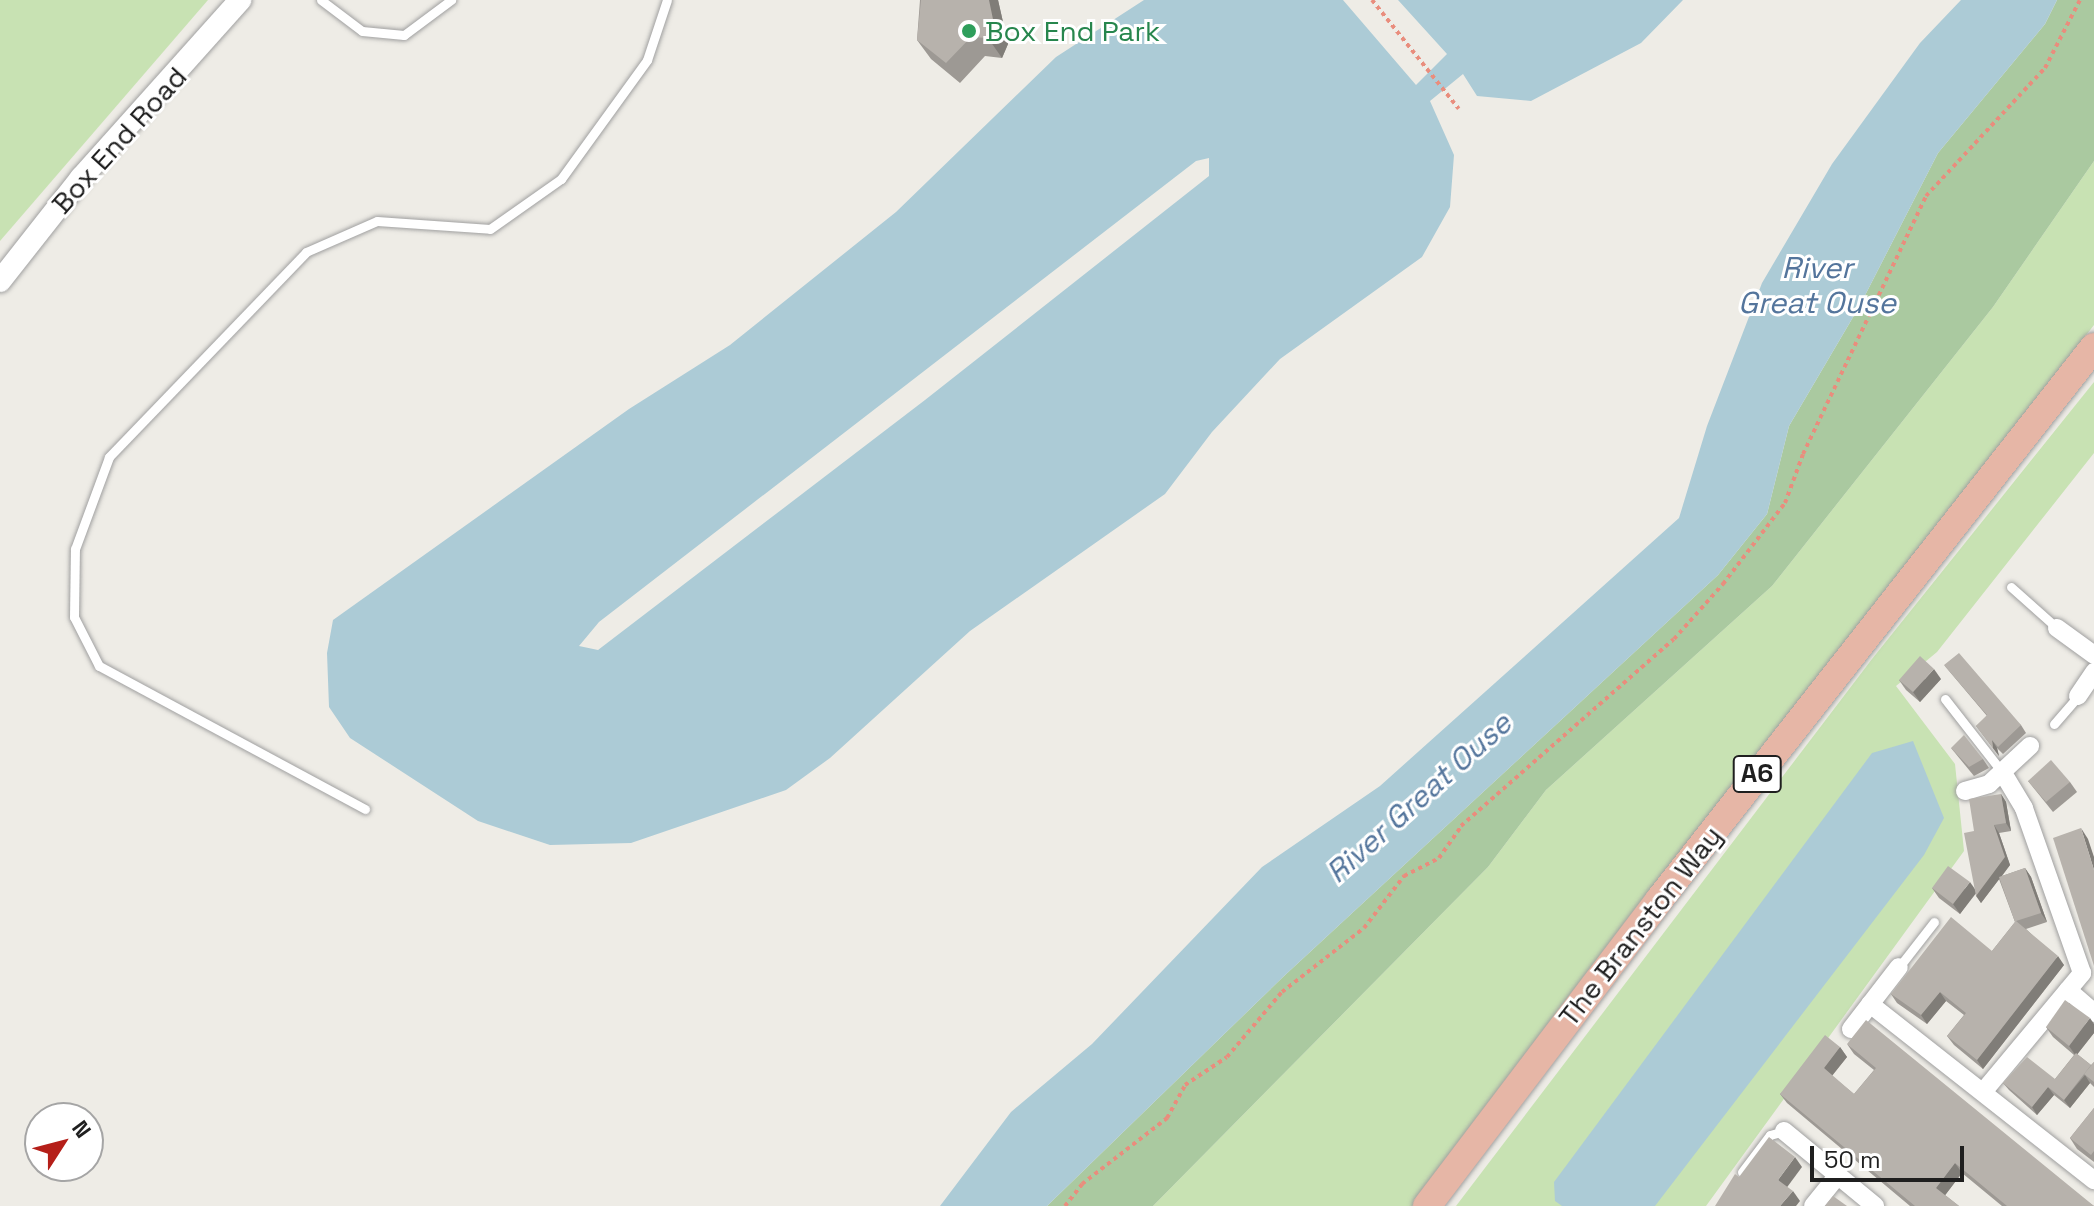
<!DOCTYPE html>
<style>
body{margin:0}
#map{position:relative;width:2094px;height:1206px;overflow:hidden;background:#eeece6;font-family:"Space Grotesk",sans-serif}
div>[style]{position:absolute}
.grass>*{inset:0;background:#c8e2b3}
.forest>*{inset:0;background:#aac9a0}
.water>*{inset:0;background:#accbd6}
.path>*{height:4px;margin-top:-2px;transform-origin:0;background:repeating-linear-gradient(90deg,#e98d7d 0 4px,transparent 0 8px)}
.roads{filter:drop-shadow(0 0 2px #a0a0a0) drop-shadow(0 0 2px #a0a0a0)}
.service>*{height:9px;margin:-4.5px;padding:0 4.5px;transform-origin:4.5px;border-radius:4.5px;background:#fff}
.minor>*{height:18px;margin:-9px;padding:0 9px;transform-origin:9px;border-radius:9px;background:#fff}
.tertiary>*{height:22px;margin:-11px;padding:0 11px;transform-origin:11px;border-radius:11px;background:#fff}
.trunk>*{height:28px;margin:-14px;padding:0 14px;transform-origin:14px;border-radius:14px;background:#e6b6a6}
.wall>*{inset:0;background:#9d9994}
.shaded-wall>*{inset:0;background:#807d78}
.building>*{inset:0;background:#b7b2ac}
.dots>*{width:22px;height:22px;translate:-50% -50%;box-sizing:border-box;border:4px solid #fff;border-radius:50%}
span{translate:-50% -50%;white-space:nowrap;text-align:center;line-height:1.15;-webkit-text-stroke:6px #fff;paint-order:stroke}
.shield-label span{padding:2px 6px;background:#fff;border:2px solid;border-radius:6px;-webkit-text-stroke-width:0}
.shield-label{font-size:26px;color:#1f1f1f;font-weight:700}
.leisure-label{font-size:28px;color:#27864d}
.left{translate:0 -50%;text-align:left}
.street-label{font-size:28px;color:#1f1f1f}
.water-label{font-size:30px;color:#54759c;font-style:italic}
.north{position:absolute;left:24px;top:1102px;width:80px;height:80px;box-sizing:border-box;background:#fff;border:2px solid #a5a5a5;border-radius:50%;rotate:54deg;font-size:22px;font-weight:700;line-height:32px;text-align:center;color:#1f1f1f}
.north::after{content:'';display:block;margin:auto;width:28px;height:36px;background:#b51f19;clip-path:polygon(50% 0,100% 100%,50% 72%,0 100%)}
.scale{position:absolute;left:1810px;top:1146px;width:154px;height:36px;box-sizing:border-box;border:4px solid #1f1f1f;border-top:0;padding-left:10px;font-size:24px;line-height:28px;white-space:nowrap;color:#1f1f1f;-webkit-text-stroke:6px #fff;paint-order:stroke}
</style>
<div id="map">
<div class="grass">
<i style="clip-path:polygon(0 0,208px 0,0 241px)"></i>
<i style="clip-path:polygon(2094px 161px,2094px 325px,1720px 803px,1413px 1206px,1153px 1206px,1488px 867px,1546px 790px,1772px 586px,1993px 307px)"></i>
<i style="clip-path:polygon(2094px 382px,2094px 453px,1937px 652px,1896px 686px,1955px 764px,1964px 851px,1706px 1206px,1456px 1206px,1872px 659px)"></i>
</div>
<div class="forest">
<i style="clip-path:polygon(2057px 0,2094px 0,2094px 161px,1993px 307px,1772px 586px,1546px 790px,1488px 867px,1153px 1206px,1047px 1206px,1284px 976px,1718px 575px,1767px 514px,1789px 426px,1859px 307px,1938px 153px,2045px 24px)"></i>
</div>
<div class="water">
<i style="clip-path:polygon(evenodd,1144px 0,1343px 0,1416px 85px,1447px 54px,1398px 0,1683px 0,1641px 43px,1531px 101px,1477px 96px,1463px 74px,1430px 101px,1454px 155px,1450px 207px,1422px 257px,1280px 359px,1212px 432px,1165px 494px,970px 631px,830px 758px,786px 790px,631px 843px,550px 845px,478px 821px,350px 738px,329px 707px,327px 653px,333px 620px,629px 409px,730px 345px,896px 212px,1056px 57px,1144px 0,1209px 158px,1209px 176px,925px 400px,598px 650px,579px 646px,599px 622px,1196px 161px,1209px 158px)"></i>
<i style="clip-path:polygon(1961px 0,2057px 0,2045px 24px,1938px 153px,1859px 307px,1789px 426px,1767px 514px,1718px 575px,1284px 976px,1047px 1206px,940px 1206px,1011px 1112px,1092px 1044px,1262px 867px,1380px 786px,1679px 518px,1707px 426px,1762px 283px,1832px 164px,1920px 43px)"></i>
<i style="clip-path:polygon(1913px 741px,1944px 818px,1924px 855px,1655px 1206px,1562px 1206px,1555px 1201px,1554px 1182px,1872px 753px)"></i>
</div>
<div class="path">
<i style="left:1372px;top:0;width:139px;rotate:51.4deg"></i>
<i style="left:1065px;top:1206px;width:28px;rotate:-52deg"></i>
<i style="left:1082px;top:1184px;width:108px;rotate:-37.8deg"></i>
<i style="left:1167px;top:1118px;width:38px;rotate:-61deg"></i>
<i style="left:1185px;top:1085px;width:50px;rotate:-33.7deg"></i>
<i style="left:1227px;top:1057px;width:85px;rotate:-49.8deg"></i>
<i style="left:1282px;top:992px;width:104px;rotate:-38deg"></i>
<i style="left:1364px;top:928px;width:66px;rotate:-52.4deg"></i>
<i style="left:1404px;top:876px;width:39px;rotate:-27deg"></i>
<i style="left:1439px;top:858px;width:39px;rotate:-55deg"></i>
<i style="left:1461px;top:826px;width:283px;rotate:-41.3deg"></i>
<i style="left:1674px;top:639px;width:74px;rotate:-48.3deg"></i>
<i style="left:1723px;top:584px;width:102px;rotate:-52.6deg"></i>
<i style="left:1785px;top:503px;width:52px;rotate:-69.8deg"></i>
<i style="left:1803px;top:454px;width:286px;rotate:-64.5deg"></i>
<i style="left:1926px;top:196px;width:175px;rotate:-47.1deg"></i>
<i style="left:2045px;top:68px;width:76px;rotate:-62.8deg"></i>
</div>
<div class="roads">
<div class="service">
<i style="left:321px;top:0;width:51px;rotate:37.1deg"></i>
<i style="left:362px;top:31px;width:42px;rotate:5.4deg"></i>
<i style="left:404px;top:35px;width:59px;rotate:-36.7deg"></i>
<i style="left:2011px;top:587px;width:62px;rotate:41.7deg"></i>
<i style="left:1945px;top:699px;width:93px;rotate:52deg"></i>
<i style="left:2054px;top:724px;width:37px;rotate:-49deg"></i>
<i style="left:365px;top:809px;width:302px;rotate:-151.7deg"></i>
<i style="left:99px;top:666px;width:55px;rotate:-117deg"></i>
<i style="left:74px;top:617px;width:68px;rotate:-89.2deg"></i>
<i style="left:75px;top:549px;width:98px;rotate:-69.7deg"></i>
<i style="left:109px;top:457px;width:284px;rotate:-46.1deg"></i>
<i style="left:306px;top:252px;width:77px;rotate:-23.6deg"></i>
<i style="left:377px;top:221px;width:113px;rotate:4deg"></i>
<i style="left:490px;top:229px;width:87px;rotate:-35.2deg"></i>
<i style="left:561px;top:179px;width:147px;rotate:-54.1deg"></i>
<i style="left:647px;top:60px;width:63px;rotate:-71.6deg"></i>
<i style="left:1899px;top:967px;width:57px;rotate:-52.1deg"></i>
<i style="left:1742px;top:1172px;width:46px;rotate:-52.9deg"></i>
<i style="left:1770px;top:1135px;width:15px;rotate:-16deg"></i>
</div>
<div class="minor">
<i style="left:2057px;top:628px;width:46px;rotate:36.1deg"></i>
<i style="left:2078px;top:696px;width:29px;rotate:-56deg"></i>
<i style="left:1965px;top:791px;width:25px;rotate:-16deg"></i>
<i style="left:1989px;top:784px;width:56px;rotate:-42.8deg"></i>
<i style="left:2068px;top:990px;width:35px;rotate:41deg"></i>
<i style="left:1870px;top:1004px;width:285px;rotate:38.2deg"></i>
<i style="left:1851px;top:1029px;width:78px;rotate:-52.3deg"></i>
<i style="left:1983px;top:1092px;width:155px;rotate:-50.2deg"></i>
<i style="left:2082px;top:973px;width:175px;rotate:-109.4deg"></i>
<i style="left:2024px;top:808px;width:41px;rotate:-121deg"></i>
<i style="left:1784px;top:1131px;width:118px;rotate:39.5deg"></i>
<i style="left:1813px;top:1206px;width:38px;rotate:-51deg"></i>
</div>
<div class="tertiary">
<i style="left:0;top:281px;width:131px;rotate:-51.8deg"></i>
<i style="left:81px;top:178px;width:239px;rotate:-48.2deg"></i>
</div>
<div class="trunk">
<i style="left:1427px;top:1206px;width:385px;rotate:-52.8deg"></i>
<i style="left:1660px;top:899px;width:702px;rotate:-51.82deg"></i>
</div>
</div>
<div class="wall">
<i style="clip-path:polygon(920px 0,998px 0,1008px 44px,1002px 58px,985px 56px,960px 83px,931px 59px,917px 40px)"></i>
<i style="clip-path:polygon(1944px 665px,2021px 725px,2026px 733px,2003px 754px,1997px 748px,1999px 756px,1976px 726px,1987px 716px)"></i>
<i style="clip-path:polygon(1941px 679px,1920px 702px,1906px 690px,1899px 680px)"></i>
<i style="clip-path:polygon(1951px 748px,1983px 759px,1989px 768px,1974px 776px)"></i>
<i style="clip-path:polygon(2028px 781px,2070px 782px,2077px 792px,2053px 812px)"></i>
<i style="clip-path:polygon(2001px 794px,2006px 802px,2011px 831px,1999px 833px,2010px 865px,2002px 876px,2025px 868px,2031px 877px,2047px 922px,2026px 929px,2064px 965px,1983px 1069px,1954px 1045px,1947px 1036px,1964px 1015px,1946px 1001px,1927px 1024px,1897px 1003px,1891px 994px,1992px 951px,2015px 922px,1999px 879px,1981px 903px,1975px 893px,1960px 914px,1939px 898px,1932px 888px,1975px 889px,1974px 831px)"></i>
<i style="clip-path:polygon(2094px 1024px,2094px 1033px,2077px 1054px,2091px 1065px,2094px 1062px,2094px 1087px,2090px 1083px,2070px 1108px,2054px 1095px,2037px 1115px,2009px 1090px,2003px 1083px,2055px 1079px,2074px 1055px,2053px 1037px,2046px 1027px)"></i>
<i style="clip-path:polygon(1847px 1044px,2094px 1206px,2002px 1206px,1962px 1173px,1945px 1195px,1959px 1206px,1910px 1206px,1787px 1103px,1780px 1094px,1840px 1047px,1847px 1057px,1832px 1076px,1854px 1094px,1874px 1070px,1854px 1054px)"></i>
<i style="clip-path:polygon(2094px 1108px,2094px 1162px,2077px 1149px,2070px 1138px)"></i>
</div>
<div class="shaded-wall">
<i style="clip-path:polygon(989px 0,998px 0,1008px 44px,1002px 58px,988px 38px)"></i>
<i style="clip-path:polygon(1934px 669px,1941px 679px,1920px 702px,1913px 692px)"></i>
<i style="clip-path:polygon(1992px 740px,1997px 748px,1999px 756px,1993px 748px)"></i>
<i style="clip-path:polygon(2001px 794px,2006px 802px,2011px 831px,2006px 823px)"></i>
<i style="clip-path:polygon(1994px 825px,1999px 833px,2010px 865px,1981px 903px,1976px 896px)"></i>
<i style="clip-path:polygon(2081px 828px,2088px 839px,2094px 857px,2094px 870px)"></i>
<i style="clip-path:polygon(2025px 868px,2031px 877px,2047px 922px,2041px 913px)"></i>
<i style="clip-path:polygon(1970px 882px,1977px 892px,1960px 914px,1953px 904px)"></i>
<i style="clip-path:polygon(2058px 956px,2064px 965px,1983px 1069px,1977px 1060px)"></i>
<i style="clip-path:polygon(1940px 992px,1946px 1001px,1927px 1024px,1921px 1015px)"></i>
<i style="clip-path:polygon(2090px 1018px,2094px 1024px,2094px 1033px,2076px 1056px,2069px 1046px)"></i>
<i style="clip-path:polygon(1840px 1047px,1847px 1057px,1830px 1078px,1824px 1068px)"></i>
<i style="clip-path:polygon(2085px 1075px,2090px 1083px,2070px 1108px,2064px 1100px)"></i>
<i style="clip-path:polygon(2048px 1087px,2054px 1095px,2037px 1115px,2032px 1107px)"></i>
<i style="clip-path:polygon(1795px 1157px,1802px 1167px,1785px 1190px,1778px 1180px)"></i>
<i style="clip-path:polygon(1955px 1163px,1962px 1173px,1943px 1198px,1936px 1188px)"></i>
<i style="clip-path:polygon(1793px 1191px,1800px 1201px,1796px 1206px,1780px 1206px)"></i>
</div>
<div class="building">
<i style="clip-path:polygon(921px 0,989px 0,994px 24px,988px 38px,971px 37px,946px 63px,917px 40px)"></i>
<i style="clip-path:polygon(1959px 653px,2021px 725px,1998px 747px,1992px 740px,1993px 748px,1976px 726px,1987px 715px,1944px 665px)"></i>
<i style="clip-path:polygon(1920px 656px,1934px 669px,1913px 692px,1899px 680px)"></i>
<i style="clip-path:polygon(1964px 735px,1983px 759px,1969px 767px,1951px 748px)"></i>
<i style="clip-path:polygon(2051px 760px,2070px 782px,2046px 802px,2028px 781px)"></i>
<i style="clip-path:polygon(2001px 794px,2006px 823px,1994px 825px,2005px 857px,1976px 896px,1964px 833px,1974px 831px,1969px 799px)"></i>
<i style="clip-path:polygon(2081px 828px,2094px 870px,2094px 966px,2053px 838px)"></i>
<i style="clip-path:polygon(1948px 866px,1970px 882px,1953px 904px,1932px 888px)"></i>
<i style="clip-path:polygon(2025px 868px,2041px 913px,2016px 921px,2058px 956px,1977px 1060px,1947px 1036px,1966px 1013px,1940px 992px,1921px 1015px,1891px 994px,1951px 917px,1992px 951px,2015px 922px,1999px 877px)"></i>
<i style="clip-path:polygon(2065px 1000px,2090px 1018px,2069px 1046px,2046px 1027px)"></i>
<i style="clip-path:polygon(1866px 1020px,2094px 1206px,2007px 1206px,1955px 1163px,1936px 1188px,1959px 1206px,1915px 1206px,1780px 1094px,1825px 1035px,1840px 1047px,1824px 1068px,1854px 1094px,1876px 1068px,1847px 1044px)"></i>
<i style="clip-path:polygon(2076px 1053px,2091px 1065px,2064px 1100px,2048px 1087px,2032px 1107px,2003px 1083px,2027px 1057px,2055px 1079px)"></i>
<i style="clip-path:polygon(2094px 1062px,2094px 1082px,2084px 1074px)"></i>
<i style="clip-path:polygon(2094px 1108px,2094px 1151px,2091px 1155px,2070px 1138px)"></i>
<i style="clip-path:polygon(1769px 1137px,1795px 1157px,1778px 1180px,1793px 1191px,1780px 1206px,1715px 1206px,1735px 1174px,1739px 1177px)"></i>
<i style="clip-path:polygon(1833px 1196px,1847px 1206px,1825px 1206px)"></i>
</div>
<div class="dots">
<i style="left:969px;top:31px;background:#2e9e5b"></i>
</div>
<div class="shield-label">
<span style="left:1757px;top:774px">A6</span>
</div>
<div class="leisure-label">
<span class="left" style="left:985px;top:31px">Box End Park</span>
</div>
<div class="street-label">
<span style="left:119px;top:140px;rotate:-48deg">Box End Road</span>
<span style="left:1640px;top:926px;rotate:-52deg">The Branston Way</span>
</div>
<div class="water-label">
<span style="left:1817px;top:285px">River<br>Great Ouse</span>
<span style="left:1419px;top:798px;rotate:-42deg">River Great Ouse</span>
</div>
<div class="north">N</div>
<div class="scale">50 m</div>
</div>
